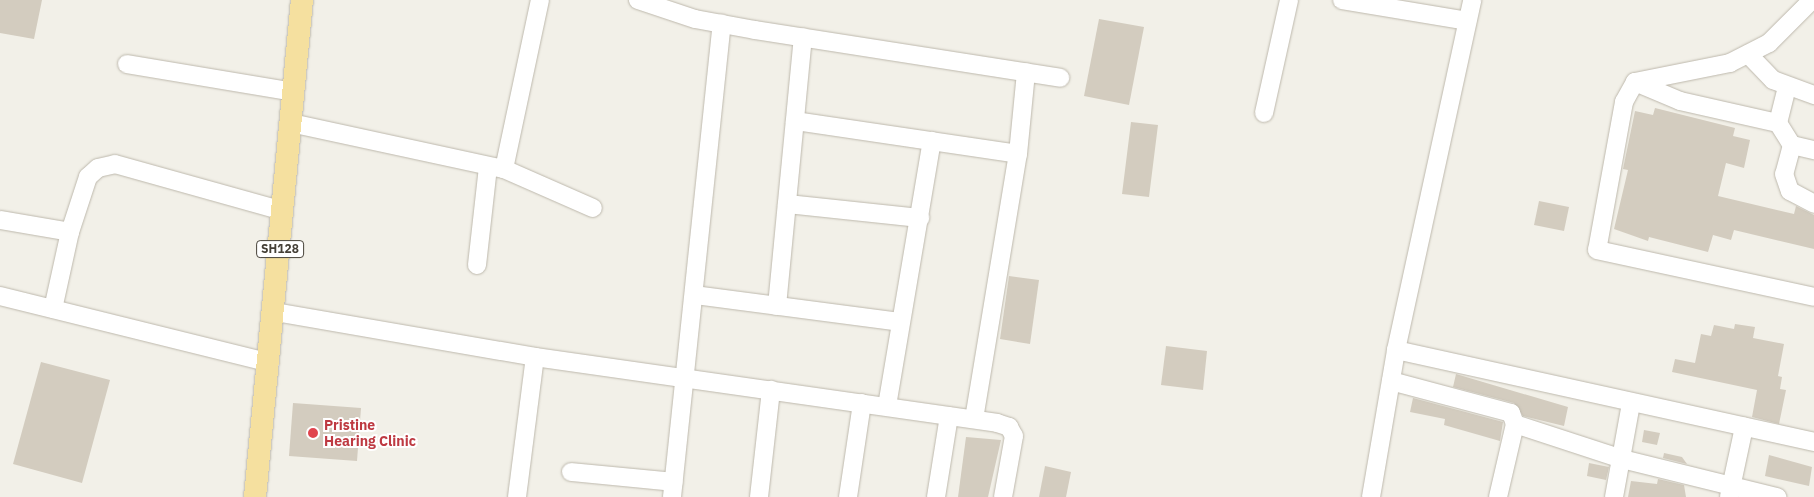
<!DOCTYPE html>
<style>
body{margin:0}
#map{position:relative;width:1814px;height:497px;overflow:hidden;background:#f2f0e8;font-family:"IBM Plex Sans",sans-serif}
div>[style]{position:absolute}
.building>*{inset:0;background:#d3ccbf}
.roads{filter:drop-shadow(0 0 1px #bdb8ac) drop-shadow(0 0 1px #bdb8ac)}
.minor>*{height:18px;margin:-9px;padding:0 9px;transform-origin:9px;border-radius:9px;background:#fff}
.major>*{height:22px;margin:-11px;padding:0 11px;transform-origin:11px;border-radius:11px;background:#f5e09f}
.dots>*{width:14px;height:14px;translate:-50% -50%;box-sizing:border-box;border:2px solid #fff;border-radius:50%}
span{translate:-50% -50%;white-space:nowrap;text-align:center;line-height:1.15;-webkit-text-stroke:4px #fff;paint-order:stroke}
.shield-label span{padding:1px 4px;background:#fff;border:1px solid;border-radius:4px;-webkit-text-stroke-width:0}
.shield-label{font-size:12px;color:#454037;font-weight:700}
.health-label{font-size:14px;color:#be3a42;font-weight:700}
.left{translate:0 -50%;text-align:left}
</style>
<div id="map">
<div class="building">
<i style="clip-path:polygon(0 0,42px 0,34px 39px,0 33px)"></i>
<i style="clip-path:polygon(1099px 19px,1144px 27px,1129px 105px,1084px 96px)"></i>
<i style="clip-path:polygon(1655px 108px,1735px 128px,1733px 136px,1750px 140px,1744px 168px,1726px 163px,1718px 196px,1794px 214px,1796px 206px,1814px 215px,1814px 249px,1734px 230px,1731px 240px,1713px 235px,1708px 252px,1649px 237px,1648px 241px,1614px 229px,1628px 170px,1623px 169px,1635px 111px,1653px 115px)"></i>
<i style="clip-path:polygon(1131px 122px,1158px 125px,1149px 197px,1122px 194px)"></i>
<i style="clip-path:polygon(1539px 201px,1569px 207px,1564px 231px,1534px 225px)"></i>
<i style="clip-path:polygon(1009px 276px,1039px 280px,1030px 344px,1000px 339px)"></i>
<i style="clip-path:polygon(1735px 324px,1755px 327px,1753px 338px,1784px 344px,1778px 376px,1782px 377px,1780px 389px,1786px 390px,1779px 424px,1752px 417px,1757px 390px,1672px 372px,1675px 359px,1695px 363px,1701px 334px,1711px 336px,1714px 325px,1734px 329px)"></i>
<i style="clip-path:polygon(1166px 346px,1207px 351px,1203px 390px,1161px 385px)"></i>
<i style="clip-path:polygon(41px 362px,110px 380px,82px 483px,13px 464px)"></i>
<i style="clip-path:polygon(1456px 374px,1568px 407px,1564px 426px,1523px 416px,1514px 403px,1453px 387px)"></i>
<i style="clip-path:polygon(1413px 398px,1503px 422px,1500px 441px,1444px 425px,1445px 419px,1410px 412px)"></i>
<i style="clip-path:polygon(293px 403px,361px 408px,357px 461px,289px 456px)"></i>
<i style="clip-path:polygon(1644px 430px,1660px 433px,1657px 445px,1642px 442px)"></i>
<i style="clip-path:polygon(966px 437px,1001px 440px,988px 497px,958px 497px)"></i>
<i style="clip-path:polygon(1664px 453px,1682px 457px,1687px 464px,1663px 458px)"></i>
<i style="clip-path:polygon(1769px 455px,1812px 467px,1809px 486px,1765px 476px)"></i>
<i style="clip-path:polygon(1589px 463px,1609px 467px,1606px 480px,1587px 476px)"></i>
<i style="clip-path:polygon(1045px 466px,1071px 472px,1066px 497px,1039px 497px)"></i>
<i style="clip-path:polygon(1658px 479px,1684px 485px,1686px 497px,1628px 497px,1631px 481px,1657px 484px)"></i>
</div>
<div class="roads">
<div class="minor">
<i style="left:638px;top:0;width:60px;rotate:18.4deg"></i>
<i style="left:695px;top:19px;width:61px;rotate:10.4deg"></i>
<i style="left:755px;top:30px;width:309px;rotate:8.9deg"></i>
<i style="left:1342px;top:0;width:127px;rotate:9.5deg"></i>
<i style="left:1812px;top:0;width:61px;rotate:135deg"></i>
<i style="left:1769px;top:43px;width:44px;rotate:152.9deg"></i>
<i style="left:1730px;top:63px;width:97px;rotate:168.7deg"></i>
<i style="left:1635px;top:82px;width:23px;rotate:119deg"></i>
<i style="left:1624px;top:102px;width:150px;rotate:100.3deg"></i>
<i style="left:1597px;top:250px;width:222px;rotate:12.2deg"></i>
<i style="left:1748px;top:54px;width:36px;rotate:46deg"></i>
<i style="left:1773px;top:80px;width:44px;rotate:20.1deg"></i>
<i style="left:127px;top:64px;width:169px;rotate:9.5deg"></i>
<i style="left:1635px;top:82px;width:49px;rotate:22.9deg"></i>
<i style="left:1680px;top:101px;width:100px;rotate:12.7deg"></i>
<i style="left:1778px;top:123px;width:36px;rotate:-76deg"></i>
<i style="left:1264px;top:113px;width:116px;rotate:-77.5deg"></i>
<i style="left:795px;top:121px;width:225px;rotate:8.4deg"></i>
<i style="left:291px;top:123px;width:218px;rotate:12.2deg"></i>
<i style="left:504px;top:169px;width:97px;rotate:23.7deg"></i>
<i style="left:1778px;top:123px;width:26px;rotate:58deg"></i>
<i style="left:1792px;top:145px;width:23px;rotate:13deg"></i>
<i style="left:1792px;top:145px;width:30px;rotate:105deg"></i>
<i style="left:1784px;top:174px;width:18px;rotate:71deg"></i>
<i style="left:1790px;top:191px;width:27px;rotate:28deg"></i>
<i style="left:504px;top:169px;width:173px;rotate:-78deg"></i>
<i style="left:787px;top:204px;width:134px;rotate:6deg"></i>
<i style="left:0;top:220px;width:71px;rotate:9.7deg"></i>
<i style="left:477px;top:265px;width:99px;rotate:-83.6deg"></i>
<i style="left:695px;top:295px;width:207px;rotate:7.5deg"></i>
<i style="left:0;top:296px;width:278px;rotate:13.9deg"></i>
<i style="left:777px;top:306px;width:270px;rotate:-84.5deg"></i>
<i style="left:53px;top:309px;width:79px;rotate:-77.6deg"></i>
<i style="left:70px;top:232px;width:58px;rotate:-71.9deg"></i>
<i style="left:88px;top:177px;width:13px;rotate:-42deg"></i>
<i style="left:98px;top:168px;width:17px;rotate:-13deg"></i>
<i style="left:115px;top:164px;width:174px;rotate:15.6deg"></i>
<i style="left:275px;top:312px;width:264px;rotate:9.8deg"></i>
<i style="left:535px;top:357px;width:467px;rotate:8.1deg"></i>
<i style="left:997px;top:423px;width:13px;rotate:18deg"></i>
<i style="left:1009px;top:427px;width:10px;rotate:61deg"></i>
<i style="left:1014px;top:436px;width:62px;rotate:100.2deg"></i>
<i style="left:1396px;top:350px;width:428px;rotate:12.4deg"></i>
<i style="left:1391px;top:381px;width:124px;rotate:14.9deg"></i>
<i style="left:1511px;top:413px;width:12px;rotate:70deg"></i>
<i style="left:1515px;top:424px;width:75px;rotate:103.1deg"></i>
<i style="left:887px;top:406px;width:269px;rotate:-80.4deg"></i>
<i style="left:974px;top:419px;width:269px;rotate:-80.6deg"></i>
<i style="left:1018px;top:154px;width:82px;rotate:-84.4deg"></i>
<i style="left:1515px;top:424px;width:113px;rotate:18.1deg"></i>
<i style="left:1622px;top:459px;width:160px;rotate:13.8deg"></i>
<i style="left:571px;top:472px;width:103px;rotate:5.5deg"></i>
<i style="left:517px;top:497px;width:141px;rotate:-82.7deg"></i>
<i style="left:672px;top:497px;width:476px;rotate:-84deg"></i>
<i style="left:759px;top:497px;width:108px;rotate:-83.6deg"></i>
<i style="left:848px;top:497px;width:95px;rotate:-81.5deg"></i>
<i style="left:936px;top:497px;width:82px;rotate:-80.9deg"></i>
<i style="left:1371px;top:497px;width:149px;rotate:-80.3deg"></i>
<i style="left:1396px;top:350px;width:358px;rotate:-77.7deg"></i>
<i style="left:1614px;top:497px;width:96px;rotate:-79.7deg"></i>
<i style="left:1729px;top:497px;width:72px;rotate:-77.9deg"></i>
</div>
<div class="major">
<i style="left:255px;top:497px;width:499px;rotate:-84.6deg"></i>
</div>
</div>
<div class="dots">
<i style="left:313px;top:433px;background:#e0444e"></i>
</div>
<div class="shield-label">
<span style="left:280px;top:249px">SH128</span>
</div>
<div class="health-label">
<span class="left" style="left:324px;top:433px">Pristine<br>Hearing Clinic</span>
</div>
</div>
